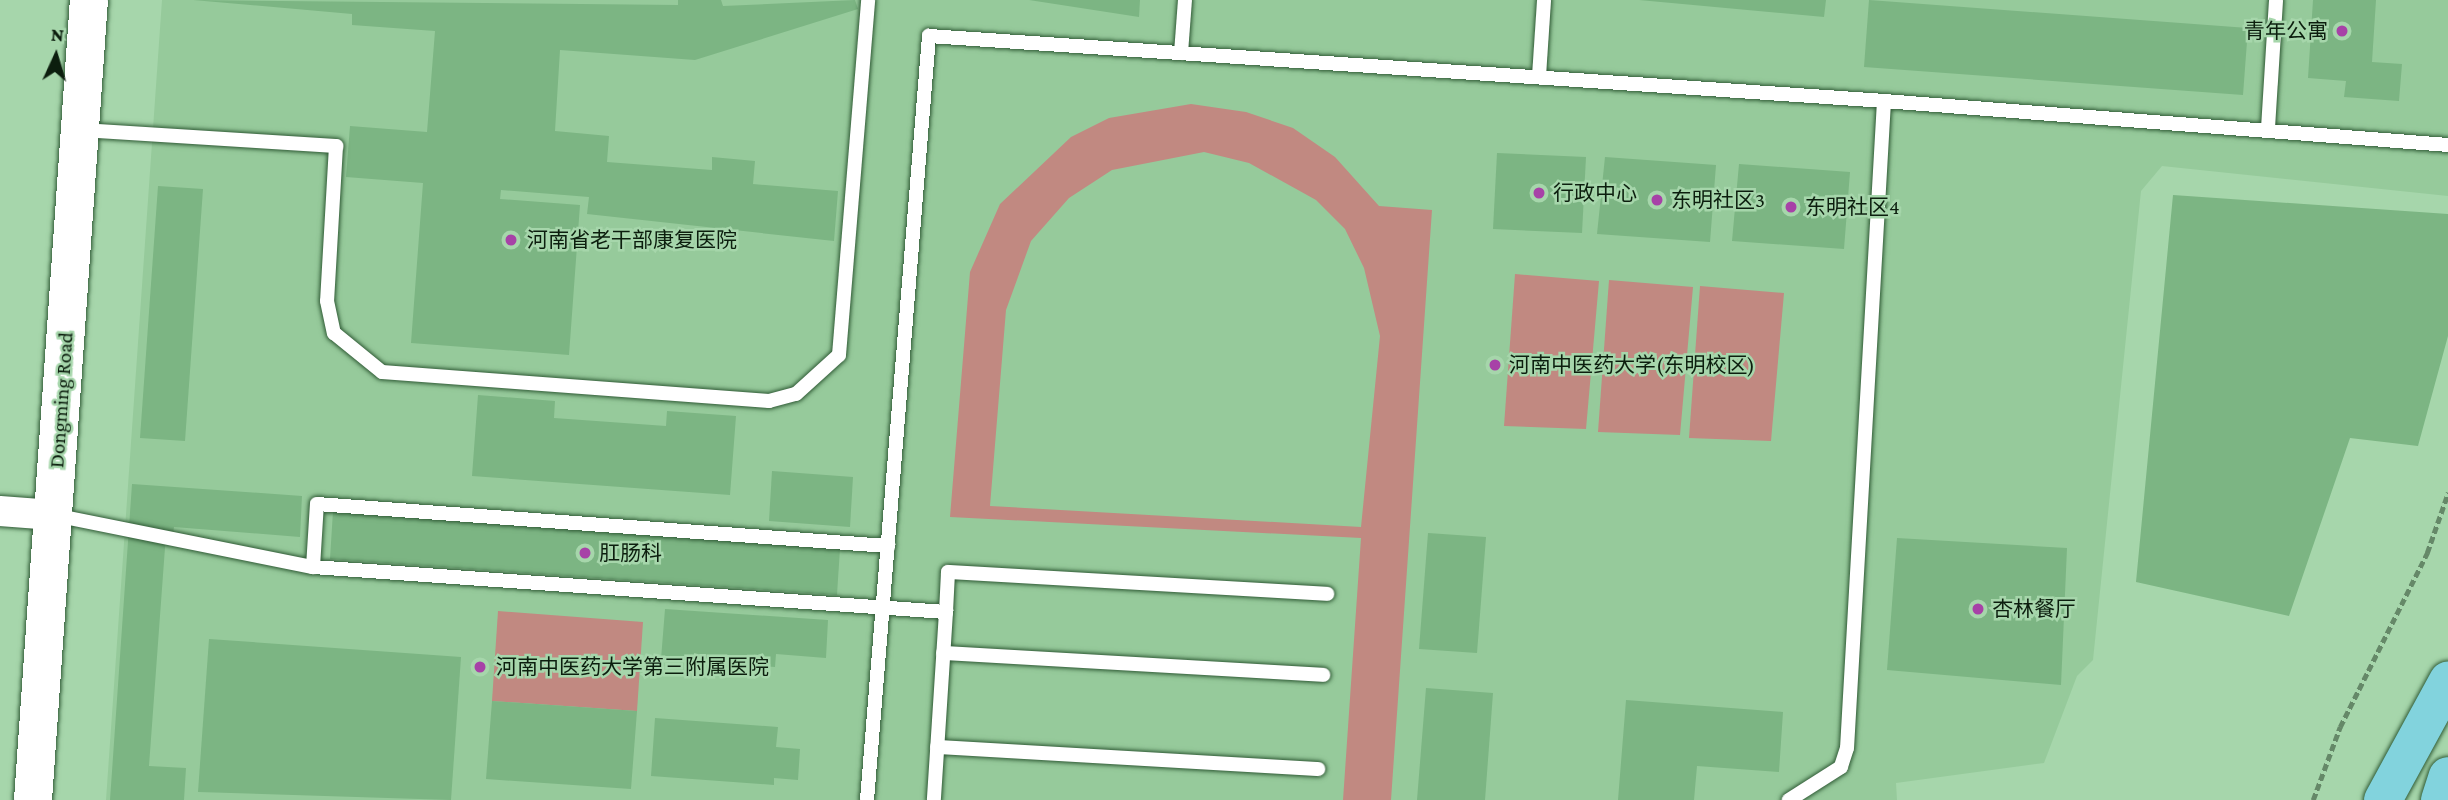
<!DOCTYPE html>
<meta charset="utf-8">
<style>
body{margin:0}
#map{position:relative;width:2448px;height:800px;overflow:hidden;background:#a6d6ab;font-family:"Crimson Pro","Noto Sans SC",serif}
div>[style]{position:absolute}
.built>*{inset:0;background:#96ca9b}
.green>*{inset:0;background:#c18981}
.building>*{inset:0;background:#7cb583}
.path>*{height:4.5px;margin-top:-2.25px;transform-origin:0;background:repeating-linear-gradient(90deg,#658868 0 7px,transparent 0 10.5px)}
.roads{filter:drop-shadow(0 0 2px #305b36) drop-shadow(0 0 2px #305b36)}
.lane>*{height:14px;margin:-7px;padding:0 7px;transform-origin:7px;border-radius:7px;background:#fff}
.street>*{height:30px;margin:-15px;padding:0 15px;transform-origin:15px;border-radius:15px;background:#fff}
.secondary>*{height:38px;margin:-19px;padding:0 19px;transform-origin:19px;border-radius:19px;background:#fff}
.primary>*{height:38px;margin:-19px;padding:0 19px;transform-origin:19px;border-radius:19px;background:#82d3dd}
.dots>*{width:19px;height:19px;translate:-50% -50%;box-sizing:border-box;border:4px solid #a6d6ab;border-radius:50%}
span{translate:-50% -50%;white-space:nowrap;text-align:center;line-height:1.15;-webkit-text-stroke:5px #a6d6ab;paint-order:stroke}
.poi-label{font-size:21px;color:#0c1e0e}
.right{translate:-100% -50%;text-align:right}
.left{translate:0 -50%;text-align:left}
.street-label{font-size:21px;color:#0c1e0e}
.north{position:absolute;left:21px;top:21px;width:70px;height:70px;-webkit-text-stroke:5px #a6d6ab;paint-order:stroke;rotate:4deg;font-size:19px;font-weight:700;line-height:28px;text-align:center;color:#0c1e0e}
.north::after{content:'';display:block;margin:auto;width:24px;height:32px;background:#0c1e0e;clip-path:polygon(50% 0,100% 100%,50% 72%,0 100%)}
</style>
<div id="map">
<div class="built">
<i style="clip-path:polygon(162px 0,2448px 0,2448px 196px,2162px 166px,2141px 191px,2093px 660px,2077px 676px,2044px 763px,1896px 783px,1897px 800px,106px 800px)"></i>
</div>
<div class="green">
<i style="clip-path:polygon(evenodd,1191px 104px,1246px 112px,1293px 128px,1335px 157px,1379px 206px,1432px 210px,1391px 800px,1343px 800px,1361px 538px,950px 517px,970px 272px,1000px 204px,1071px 137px,1109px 118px,1191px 104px,1204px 152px,1249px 163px,1316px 200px,1345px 229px,1364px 268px,1380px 336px,1361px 527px,990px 506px,1006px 310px,1031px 241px,1069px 198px,1112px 170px,1204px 152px)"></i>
<i style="clip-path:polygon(1515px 274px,1599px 281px,1586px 429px,1504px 426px)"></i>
<i style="clip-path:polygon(1609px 280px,1693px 287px,1680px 435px,1598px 432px)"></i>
<i style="clip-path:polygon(1700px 286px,1784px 293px,1771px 441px,1689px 438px)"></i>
<i style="clip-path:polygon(498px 611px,643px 622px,637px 711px,492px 701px)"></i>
</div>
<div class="building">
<i style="clip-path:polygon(193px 0,678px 5px,678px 0,721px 0,723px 6px,855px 0,858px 9px,695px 60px,560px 50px,555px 131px,609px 136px,607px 162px,712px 170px,712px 157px,755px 161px,753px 184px,838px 191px,834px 241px,587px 214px,589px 197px,501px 190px,500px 199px,580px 205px,569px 355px,411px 343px,423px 183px,346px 177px,350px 126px,427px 132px,435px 31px,352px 25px,352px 14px)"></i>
<i style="clip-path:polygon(1029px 0,1140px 0,1139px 17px)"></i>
<i style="clip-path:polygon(1639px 0,1826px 0,1824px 17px)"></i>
<i style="clip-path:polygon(1869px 0,2248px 28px,2243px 95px,1864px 67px)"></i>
<i style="clip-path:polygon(2313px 0,2376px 0,2372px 62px,2402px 64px,2399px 101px,2344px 97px,2346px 81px,2308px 78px)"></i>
<i style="clip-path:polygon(1497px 153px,1586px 157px,1582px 233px,1493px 229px)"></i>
<i style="clip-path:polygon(1605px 157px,1716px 165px,1710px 242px,1597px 234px)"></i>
<i style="clip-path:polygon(1739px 164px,1850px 172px,1844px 249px,1732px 241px)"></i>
<i style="clip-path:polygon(158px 186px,203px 189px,185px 441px,140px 438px)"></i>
<i style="clip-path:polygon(2173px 195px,2448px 214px,2448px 336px,2418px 446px,2350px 438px,2289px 616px,2136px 582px)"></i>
<i style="clip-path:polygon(478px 395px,555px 401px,554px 418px,666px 426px,667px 411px,736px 416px,730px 495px,472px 476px)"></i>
<i style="clip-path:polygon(772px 471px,853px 477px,850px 527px,769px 521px)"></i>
<i style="clip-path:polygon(132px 484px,302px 496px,300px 537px,174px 527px,173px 534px,166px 534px,149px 766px,186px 768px,184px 800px,110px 800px)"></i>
<i style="clip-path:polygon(333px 511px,840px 548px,837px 595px,330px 559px)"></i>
<i style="clip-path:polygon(1428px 533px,1486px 537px,1477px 653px,1419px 649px)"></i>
<i style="clip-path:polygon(1897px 538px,2067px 548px,2061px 685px,1887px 670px)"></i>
<i style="clip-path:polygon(665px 609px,828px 620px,826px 658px,776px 654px,775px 667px,661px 659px)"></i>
<i style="clip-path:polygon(209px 639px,461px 657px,451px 800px,198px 792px)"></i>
<i style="clip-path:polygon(1426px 688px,1493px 693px,1485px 800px,1417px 800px)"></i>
<i style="clip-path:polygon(1626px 700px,1783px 712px,1779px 772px,1697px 766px,1694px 800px,1618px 800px)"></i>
<i style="clip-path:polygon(492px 701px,637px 711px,631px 789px,486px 779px)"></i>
<i style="clip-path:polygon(655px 718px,778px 727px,776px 747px,800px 749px,798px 780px,774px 778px,774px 785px,651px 776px)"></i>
</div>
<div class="path">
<i style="left:2313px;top:800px;width:78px;rotate:-69.7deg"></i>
<i style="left:2340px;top:727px;width:195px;rotate:-63.4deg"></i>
<i style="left:2427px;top:553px;width:64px;rotate:-70.7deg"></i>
</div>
<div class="roads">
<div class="lane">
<i style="left:1181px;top:53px;width:53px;rotate:-85.7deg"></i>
<i style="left:1539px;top:76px;width:76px;rotate:-86.2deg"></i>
<i style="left:1884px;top:101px;width:566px;rotate:4.46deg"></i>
<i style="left:2268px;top:128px;width:128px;rotate:-86.4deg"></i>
<i style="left:81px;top:130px;width:256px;rotate:3.6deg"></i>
<i style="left:336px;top:146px;width:155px;rotate:93.3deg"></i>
<i style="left:327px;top:301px;width:33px;rotate:78deg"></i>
<i style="left:334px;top:333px;width:62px;rotate:39.1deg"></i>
<i style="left:382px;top:372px;width:388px;rotate:4.3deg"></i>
<i style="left:769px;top:401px;width:28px;rotate:-15deg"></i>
<i style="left:796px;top:394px;width:58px;rotate:-42.2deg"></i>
<i style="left:839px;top:355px;width:356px;rotate:-85.3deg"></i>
<i style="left:54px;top:515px;width:264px;rotate:11.4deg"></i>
<i style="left:313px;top:567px;width:635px;rotate:4.07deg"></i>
<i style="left:946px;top:612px;width:188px;rotate:93.7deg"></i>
<i style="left:313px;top:567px;width:63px;rotate:-86.4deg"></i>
<i style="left:317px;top:504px;width:573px;rotate:4.21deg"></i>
<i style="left:946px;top:612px;width:40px;rotate:-87.1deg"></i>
<i style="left:948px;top:572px;width:380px;rotate:3.3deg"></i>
<i style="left:943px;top:653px;width:381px;rotate:3.3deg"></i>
<i style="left:937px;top:747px;width:382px;rotate:3.3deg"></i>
<i style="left:867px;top:800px;width:767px;rotate:-85.36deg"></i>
<i style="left:929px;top:36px;width:957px;rotate:3.89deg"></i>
<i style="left:1884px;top:101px;width:648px;rotate:93.27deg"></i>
<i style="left:1847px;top:748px;width:20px;rotate:108deg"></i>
<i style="left:1841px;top:767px;width:62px;rotate:147.6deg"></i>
</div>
<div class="street">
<i style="left:0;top:511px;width:53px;rotate:4.3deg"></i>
</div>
<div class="secondary">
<i style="left:33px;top:800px;width:802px;rotate:-86deg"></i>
</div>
<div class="primary">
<i style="left:2383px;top:800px;width:136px;rotate:-61.4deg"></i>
<i style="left:2440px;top:800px;width:25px;rotate:-72deg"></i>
</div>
</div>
<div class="dots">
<i style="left:2342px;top:31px;background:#a742a7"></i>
<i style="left:1539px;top:193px;background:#a742a7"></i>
<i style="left:1657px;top:200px;background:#a742a7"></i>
<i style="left:1791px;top:207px;background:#a742a7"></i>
<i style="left:511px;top:240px;background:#a742a7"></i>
<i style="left:1495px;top:365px;background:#a742a7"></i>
<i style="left:585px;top:553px;background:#a742a7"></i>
<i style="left:1978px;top:609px;background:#a742a7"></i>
<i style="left:480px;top:667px;background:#a742a7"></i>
</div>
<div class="poi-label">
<span class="right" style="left:2328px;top:31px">青年公寓</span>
<span class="left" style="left:1553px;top:193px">行政中心</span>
<span class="left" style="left:1671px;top:200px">东明社区3</span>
<span class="left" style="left:1805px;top:207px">东明社区4</span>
<span class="left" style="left:527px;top:240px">河南省老干部康复医院</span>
<span class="left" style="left:1509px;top:365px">河南中医药大学(东明校区)</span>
<span class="left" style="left:599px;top:553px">肛肠科</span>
<span class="left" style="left:1992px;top:609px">杏林餐厅</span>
<span class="left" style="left:496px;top:667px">河南中医药大学第三附属医院</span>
</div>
<div class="street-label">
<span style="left:61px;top:400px;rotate:-86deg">Dongming Road</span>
</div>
<div class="north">N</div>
</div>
